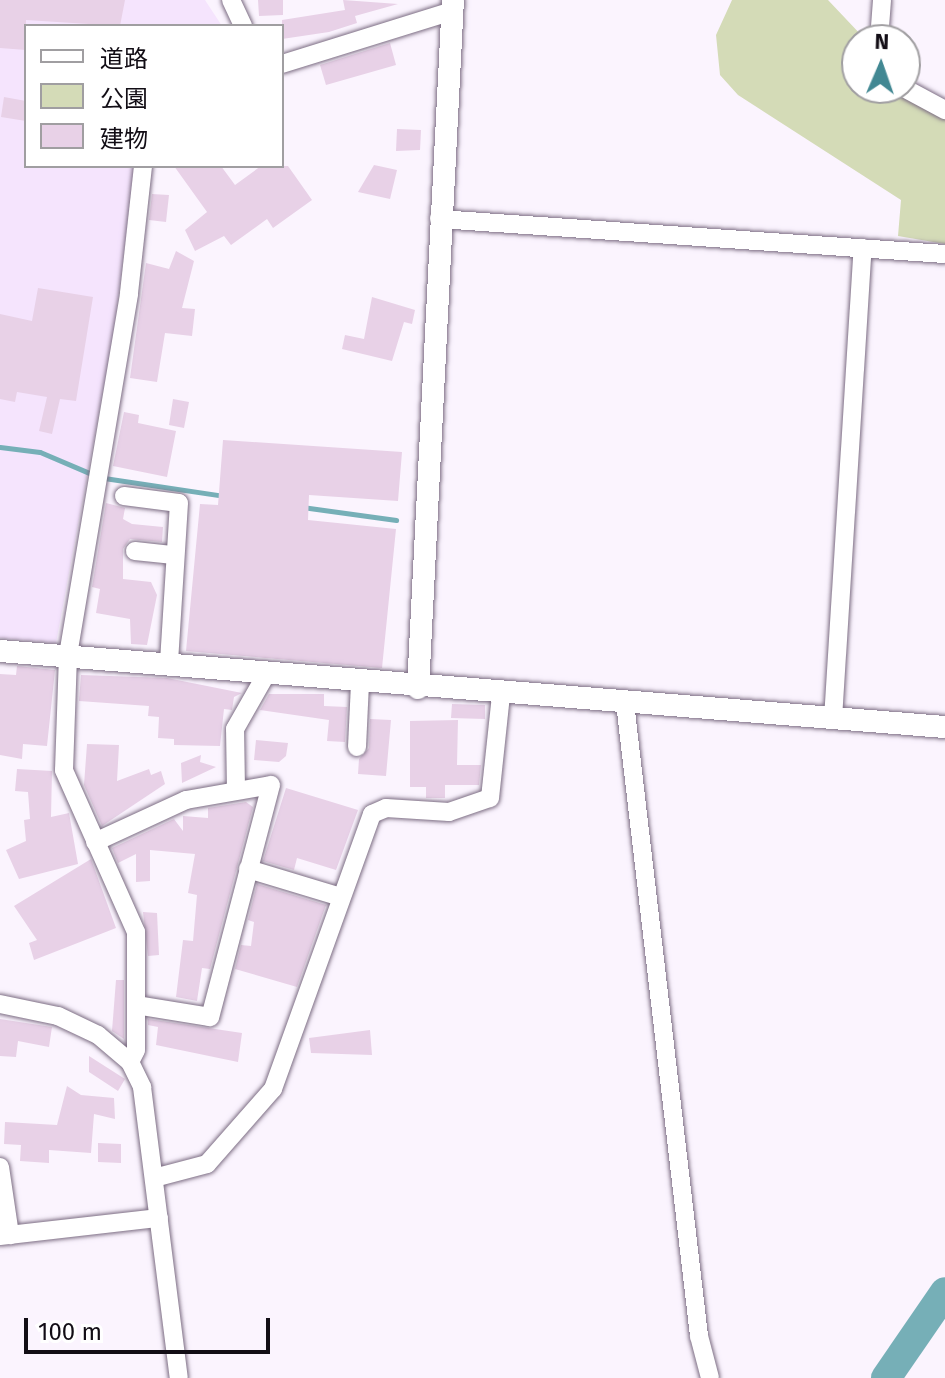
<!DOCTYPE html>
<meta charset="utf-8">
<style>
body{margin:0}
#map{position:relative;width:945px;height:1378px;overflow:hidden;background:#fbf4fe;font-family:"Fira Sans","Noto Sans JP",sans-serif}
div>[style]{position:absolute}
.built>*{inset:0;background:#f5e4fd}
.green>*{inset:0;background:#d4dbb7}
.stream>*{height:5px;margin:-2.5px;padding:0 2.5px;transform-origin:2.5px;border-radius:2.5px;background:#76afb7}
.river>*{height:30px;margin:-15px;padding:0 15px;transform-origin:15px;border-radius:15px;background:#76afb7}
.building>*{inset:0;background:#e8d1e7}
.roads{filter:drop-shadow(0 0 2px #7c6d83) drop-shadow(0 0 2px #7c6d83)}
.minor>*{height:18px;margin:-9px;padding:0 9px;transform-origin:9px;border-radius:9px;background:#fff}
.tertiary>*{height:22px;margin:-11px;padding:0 11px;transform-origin:11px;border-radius:11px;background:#fff}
span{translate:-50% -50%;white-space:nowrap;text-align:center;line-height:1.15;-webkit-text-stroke:8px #fff;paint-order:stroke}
.legend{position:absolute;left:24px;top:24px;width:260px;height:144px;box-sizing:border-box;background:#fff;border:2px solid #a09ea1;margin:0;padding:10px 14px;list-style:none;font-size:24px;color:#120d15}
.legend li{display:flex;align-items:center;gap:16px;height:40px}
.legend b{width:40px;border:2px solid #a09ea1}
.north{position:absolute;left:841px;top:24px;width:80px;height:80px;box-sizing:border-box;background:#fff;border:2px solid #a09ea1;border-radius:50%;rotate:2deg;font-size:22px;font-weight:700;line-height:32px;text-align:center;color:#120d15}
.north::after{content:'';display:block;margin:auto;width:28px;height:36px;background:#428893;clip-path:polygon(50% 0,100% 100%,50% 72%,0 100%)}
.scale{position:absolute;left:24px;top:1318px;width:246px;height:36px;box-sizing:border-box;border:4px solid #120d15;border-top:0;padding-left:10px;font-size:24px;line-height:28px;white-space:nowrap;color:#120d15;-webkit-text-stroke:6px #fff;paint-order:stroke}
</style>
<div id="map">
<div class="built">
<i style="clip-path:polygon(0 0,205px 0,222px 26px,26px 26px,26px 166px,135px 166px,113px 337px,56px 643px,0 638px)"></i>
</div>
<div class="green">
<i style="clip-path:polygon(732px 0,828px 0,863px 37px,857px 40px,857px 88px,894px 90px,945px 118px,945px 244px,898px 236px,901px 200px,738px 95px,720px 75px,716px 35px)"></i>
</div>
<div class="stream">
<i style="left:0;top:447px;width:40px;rotate:7.1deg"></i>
<i style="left:40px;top:452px;width:59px;rotate:23.1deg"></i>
<i style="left:104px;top:478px;width:121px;rotate:8.5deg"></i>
<i style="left:302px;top:507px;width:95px;rotate:7.9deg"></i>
</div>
<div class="river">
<i style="left:886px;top:1378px;width:104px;rotate:-55.5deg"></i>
</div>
<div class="building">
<i style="clip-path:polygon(0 0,125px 0,120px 26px,26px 20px,26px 50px,0 48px)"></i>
<i style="clip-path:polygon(258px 0,283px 0,283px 15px,259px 16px)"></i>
<i style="clip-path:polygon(343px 0,398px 4px,355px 16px,357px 23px,329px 32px,282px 39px,282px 20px,345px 10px)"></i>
<i style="clip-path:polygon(390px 43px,396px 65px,326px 85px,320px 65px)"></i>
<i style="clip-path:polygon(4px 97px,26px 101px,26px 121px,1px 117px)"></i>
<i style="clip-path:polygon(397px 129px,421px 130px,420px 150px,396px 151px)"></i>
<i style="clip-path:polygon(374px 165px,397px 170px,390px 199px,358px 192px)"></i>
<i style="clip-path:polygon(174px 166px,221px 166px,235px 185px,261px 166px,288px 166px,312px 200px,273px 228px,267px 219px,231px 245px,224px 236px,195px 251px,185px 230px,207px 212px)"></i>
<i style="clip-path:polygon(152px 194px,169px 195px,166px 222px,149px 220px)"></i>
<i style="clip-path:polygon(176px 251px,194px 261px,182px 308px,195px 309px,192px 336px,165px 333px,157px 382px,130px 378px,146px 263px,169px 269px)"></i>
<i style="clip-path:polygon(38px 288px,93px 297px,76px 401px,60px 399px,52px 434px,39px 431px,47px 397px,17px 392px,15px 402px,0 399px,0 314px,32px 321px)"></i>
<i style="clip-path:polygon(372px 297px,415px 310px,412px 324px,404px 322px,392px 361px,342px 349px,345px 335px,364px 339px)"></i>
<i style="clip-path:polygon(173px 399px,189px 402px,184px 428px,169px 425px)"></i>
<i style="clip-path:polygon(124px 412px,139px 415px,138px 423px,176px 431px,167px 477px,113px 466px)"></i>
<i style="clip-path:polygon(223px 440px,402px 452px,398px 501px,309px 495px,308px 520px,396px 529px,382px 668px,186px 651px,200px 504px,218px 505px)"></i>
<i style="clip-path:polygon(106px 503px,125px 508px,123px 519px,132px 524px,163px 527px,162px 542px,130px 539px,123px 549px,123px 579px,151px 582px,157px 595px,147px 645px,131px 644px,130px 619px,96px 613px,100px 589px,92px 587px)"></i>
<i style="clip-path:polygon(17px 666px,55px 670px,47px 746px,23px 744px,22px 759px,0 755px,0 674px,16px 675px)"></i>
<i style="clip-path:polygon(81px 675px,167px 678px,242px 693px,234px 697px,232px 710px,224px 709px,220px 746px,174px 745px,174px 739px,158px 738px,159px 717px,148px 716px,149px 706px,79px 701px)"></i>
<i style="clip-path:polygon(269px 694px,324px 694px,324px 706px,347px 707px,345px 742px,327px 741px,329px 720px,260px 710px)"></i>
<i style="clip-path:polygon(452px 704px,485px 705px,485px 719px,451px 718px)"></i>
<i style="clip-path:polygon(370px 719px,391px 720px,386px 776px,358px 774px,359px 759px,369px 748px)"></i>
<i style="clip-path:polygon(458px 720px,457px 765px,481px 765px,479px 785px,445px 785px,445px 798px,426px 798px,426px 787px,410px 787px,410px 721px)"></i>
<i style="clip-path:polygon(256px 740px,288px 743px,286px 756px,279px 762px,254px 760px)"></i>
<i style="clip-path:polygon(87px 744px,119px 745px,117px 781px,149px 769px,151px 775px,161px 771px,165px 784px,102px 826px,84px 785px)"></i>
<i style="clip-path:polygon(201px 755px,200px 762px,216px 767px,182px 783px,181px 763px)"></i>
<i style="clip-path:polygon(17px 769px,52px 771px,51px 817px,69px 813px,78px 864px,19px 879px,6px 850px,26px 841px,24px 820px,30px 819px,28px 792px,15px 791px)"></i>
<i style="clip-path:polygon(286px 788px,358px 810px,336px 870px,297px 858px,294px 870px,263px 861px)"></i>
<i style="clip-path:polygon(246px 802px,253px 807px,210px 969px,202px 968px,197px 1001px,176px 997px,183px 940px,193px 941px,197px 895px,188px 893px,195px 854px,150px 850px,150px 881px,136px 882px,136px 854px,118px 863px,112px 848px,174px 819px,183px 831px,183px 816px,208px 818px,208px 808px)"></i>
<i style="clip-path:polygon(91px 859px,116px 928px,34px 960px,29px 943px,37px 940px,14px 906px)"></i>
<i style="clip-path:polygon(257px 884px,326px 905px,297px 987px,235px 969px,241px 945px,251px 946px,254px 922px,248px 920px)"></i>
<i style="clip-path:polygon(143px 912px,157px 913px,159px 955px,148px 956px)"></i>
<i style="clip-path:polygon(116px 980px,124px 980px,124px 1039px,112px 1031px)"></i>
<i style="clip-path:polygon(0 1019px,52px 1027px,49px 1047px,18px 1041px,16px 1057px,0 1056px)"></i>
<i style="clip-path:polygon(148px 1019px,242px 1033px,238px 1062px,156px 1045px,158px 1027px,148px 1025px)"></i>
<i style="clip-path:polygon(370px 1030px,372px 1055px,311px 1053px,309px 1038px)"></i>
<i style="clip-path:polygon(89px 1056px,125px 1079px,118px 1091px,89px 1072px)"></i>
<i style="clip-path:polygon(67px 1086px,81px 1095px,114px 1098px,115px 1119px,94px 1114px,91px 1153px,49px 1150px,49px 1163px,20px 1161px,21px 1145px,4px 1144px,5px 1122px,57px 1125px)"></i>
<i style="clip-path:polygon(98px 1143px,121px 1144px,121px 1163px,98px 1162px)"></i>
</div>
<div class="roads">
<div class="minor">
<i style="left:231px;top:0;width:29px;rotate:65deg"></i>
<i style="left:879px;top:40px;width:40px;rotate:-85.7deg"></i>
<i style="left:282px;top:64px;width:178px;rotate:-17.3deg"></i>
<i style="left:904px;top:88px;width:47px;rotate:28.2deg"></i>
<i style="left:439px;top:219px;width:507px;rotate:3.96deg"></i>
<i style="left:124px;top:496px;width:55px;rotate:7.3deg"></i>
<i style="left:179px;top:503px;width:161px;rotate:93.6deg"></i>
<i style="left:135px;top:551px;width:39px;rotate:6deg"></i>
<i style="left:625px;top:703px;width:637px;rotate:83.33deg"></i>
<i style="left:699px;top:1336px;width:43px;rotate:75.3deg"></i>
<i style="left:833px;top:719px;width:472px;rotate:-86.4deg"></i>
<i style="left:357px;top:747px;width:64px;rotate:-87.3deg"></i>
<i style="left:236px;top:790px;width:61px;rotate:-90.9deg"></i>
<i style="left:235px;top:729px;width:64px;rotate:-60.3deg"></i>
<i style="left:95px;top:842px;width:100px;rotate:-24.8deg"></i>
<i style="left:186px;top:800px;width:86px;rotate:-10deg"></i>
<i style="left:271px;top:785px;width:240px;rotate:104.7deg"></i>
<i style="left:210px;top:1017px;width:75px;rotate:-170.8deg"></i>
<i style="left:248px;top:869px;width:97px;rotate:16.8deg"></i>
<i style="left:0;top:1004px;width:59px;rotate:11.7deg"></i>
<i style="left:58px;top:1016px;width:44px;rotate:25.4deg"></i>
<i style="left:98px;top:1035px;width:42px;rotate:40.2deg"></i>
<i style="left:130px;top:1062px;width:28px;rotate:64deg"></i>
<i style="left:142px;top:1087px;width:293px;rotate:82.8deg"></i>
<i style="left:130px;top:1062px;width:13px;rotate:-63deg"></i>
<i style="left:136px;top:1050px;width:118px;rotate:-90deg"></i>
<i style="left:136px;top:932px;width:177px;rotate:-114deg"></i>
<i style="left:64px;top:770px;width:115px;rotate:-88deg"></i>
<i style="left:68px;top:655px;width:367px;rotate:-80.4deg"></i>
<i style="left:129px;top:293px;width:128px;rotate:-83.7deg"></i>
<i style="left:0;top:1167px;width:69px;rotate:81.6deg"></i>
<i style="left:154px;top:1178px;width:55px;rotate:-14.8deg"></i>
<i style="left:207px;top:1164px;width:100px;rotate:-48.7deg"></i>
<i style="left:273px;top:1089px;width:292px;rotate:-70.2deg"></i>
<i style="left:372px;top:814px;width:15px;rotate:-23deg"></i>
<i style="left:386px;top:808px;width:63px;rotate:3.6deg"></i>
<i style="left:449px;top:812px;width:43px;rotate:-18.9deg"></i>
<i style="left:490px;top:798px;width:104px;rotate:-83.9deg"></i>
<i style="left:0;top:1236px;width:160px;rotate:-6.5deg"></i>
</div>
<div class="tertiary">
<i style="left:0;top:651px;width:948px;rotate:4.6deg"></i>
<i style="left:418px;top:688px;width:689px;rotate:-87.09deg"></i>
</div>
</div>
<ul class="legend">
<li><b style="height:10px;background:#fff"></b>道路</li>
<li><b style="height:22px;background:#d4dbb7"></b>公園</li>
<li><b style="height:22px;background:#e8d1e7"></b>建物</li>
</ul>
<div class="north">N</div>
<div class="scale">100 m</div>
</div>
